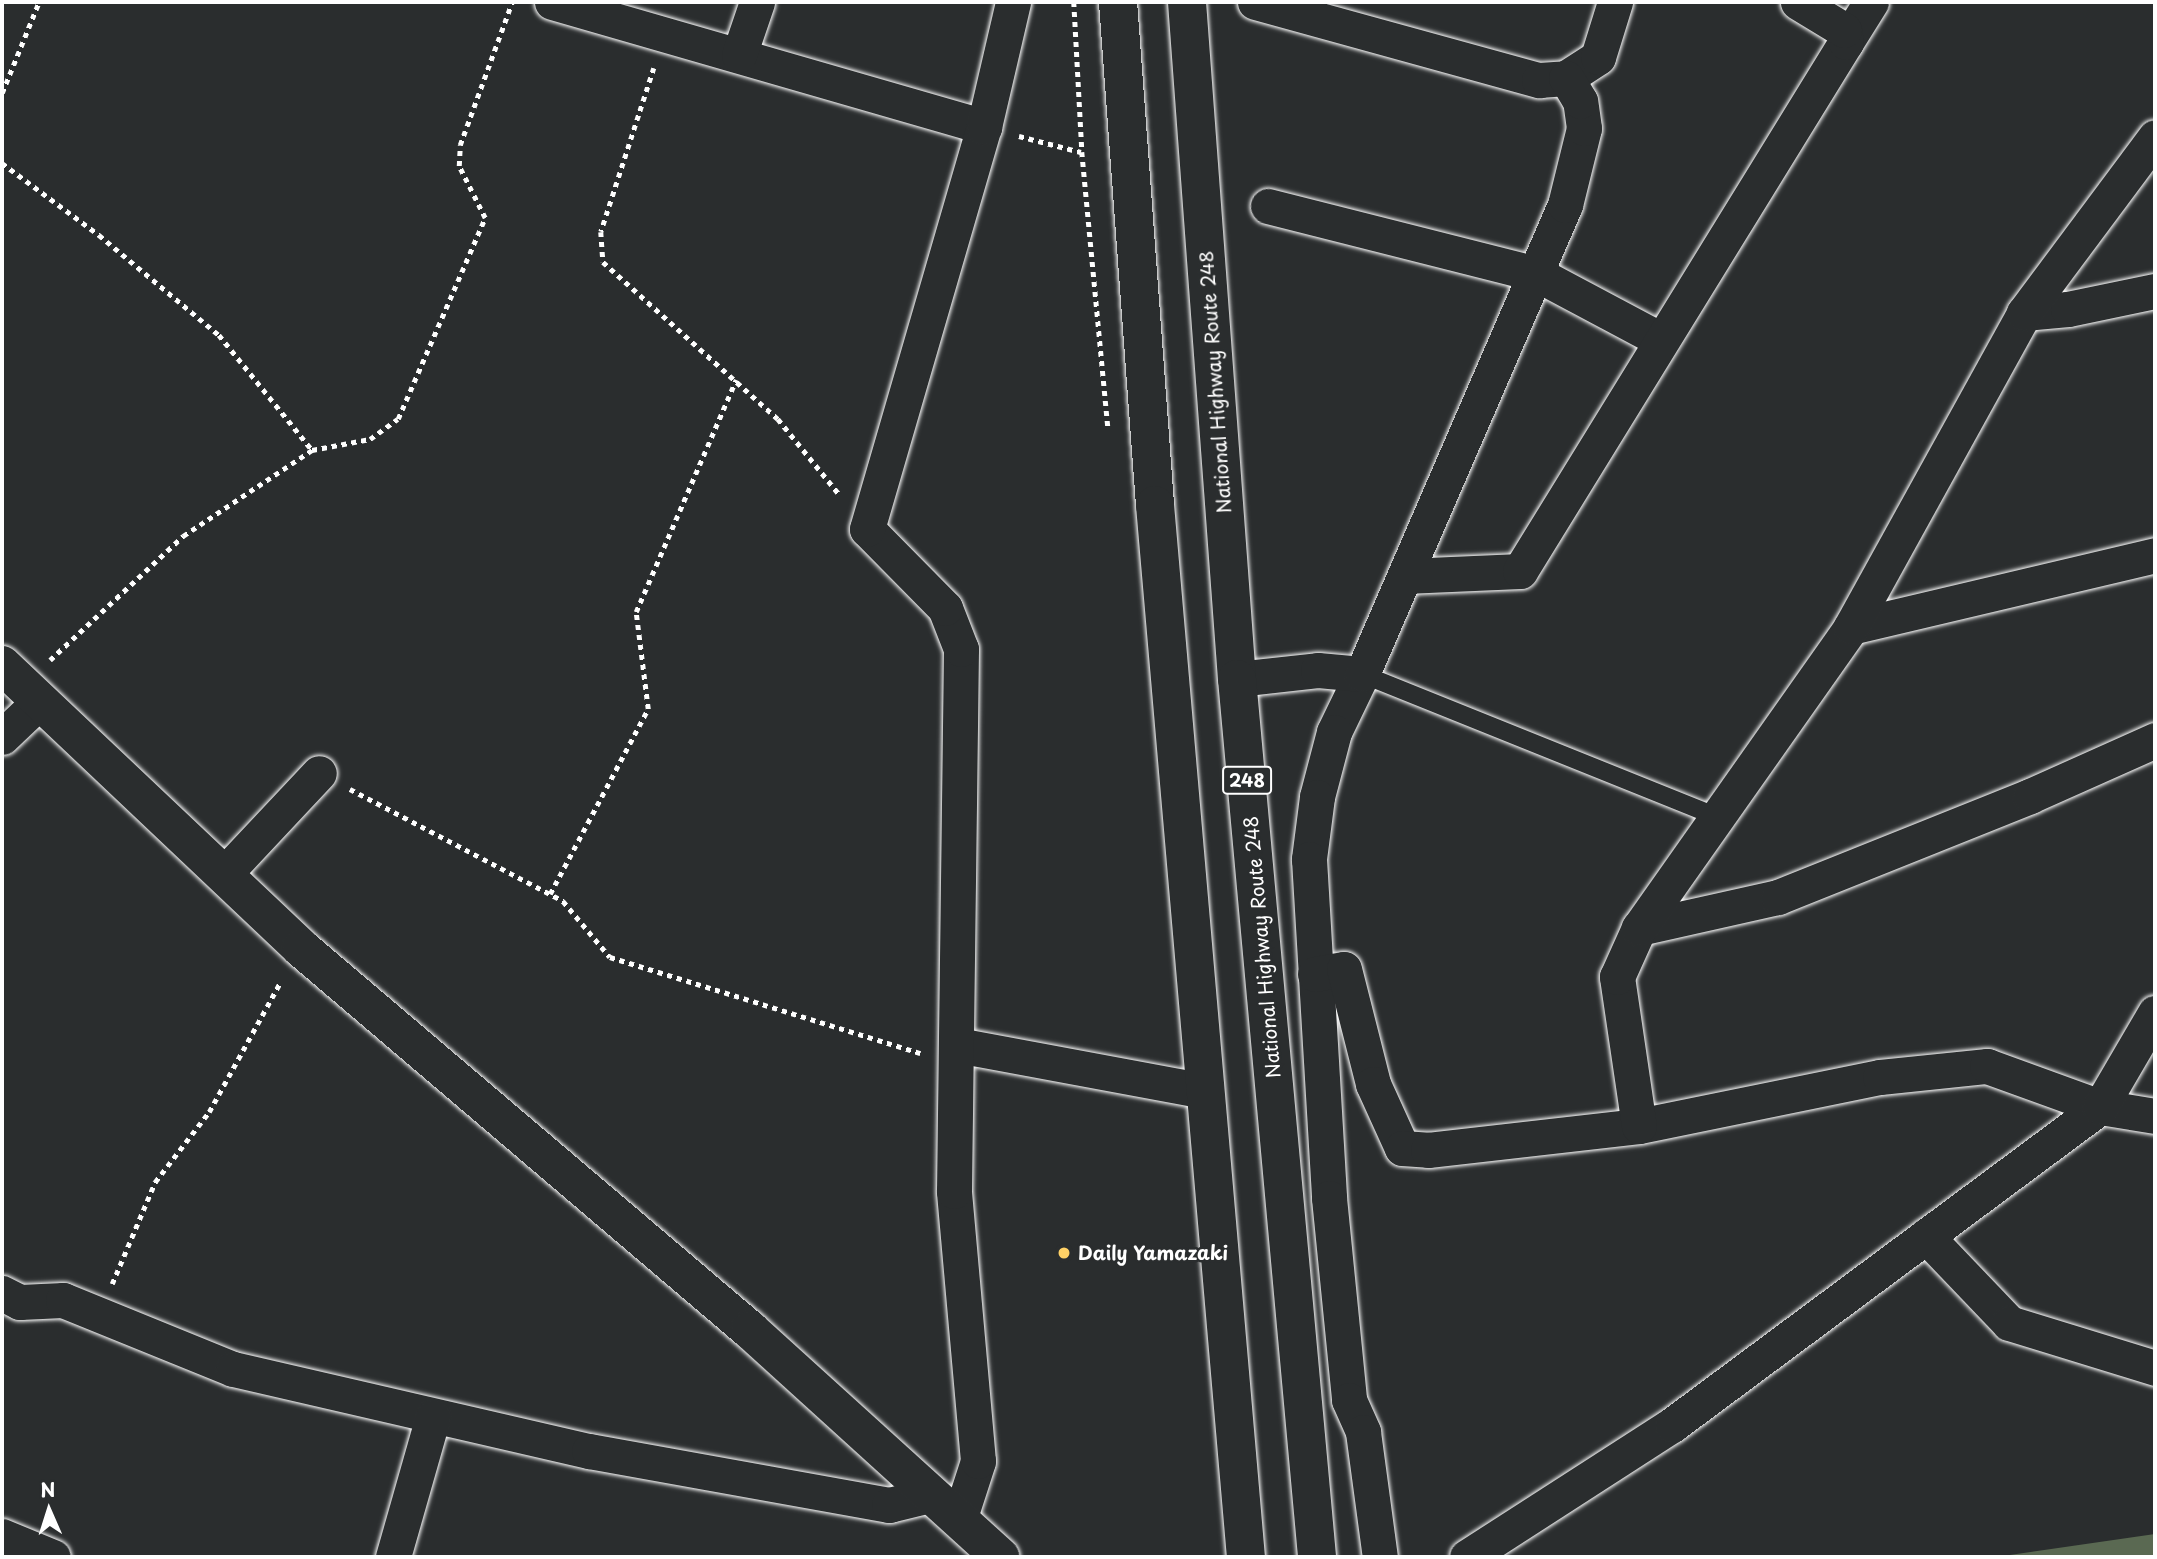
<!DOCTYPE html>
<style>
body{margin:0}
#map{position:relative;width:2157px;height:1559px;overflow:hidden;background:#2a2d2e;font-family:"Playpen Sans",sans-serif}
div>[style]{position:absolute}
.green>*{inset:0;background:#5a6952}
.path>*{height:4.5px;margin-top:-2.25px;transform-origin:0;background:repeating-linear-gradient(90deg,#fff 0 5px,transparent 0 10px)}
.roads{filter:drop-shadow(0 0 2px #fff) drop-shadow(0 0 2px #fff)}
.lane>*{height:18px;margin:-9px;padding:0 9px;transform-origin:9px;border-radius:9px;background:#2a2d2e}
.street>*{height:35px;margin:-17.5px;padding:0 17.5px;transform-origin:17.5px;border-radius:17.5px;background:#2a2d2e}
.secondary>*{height:38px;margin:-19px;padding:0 19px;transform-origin:19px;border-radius:19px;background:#2a2d2e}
.highway>*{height:38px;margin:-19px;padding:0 19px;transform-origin:19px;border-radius:19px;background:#2a2d2e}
.dots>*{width:19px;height:19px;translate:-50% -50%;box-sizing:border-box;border:4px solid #2a2d2e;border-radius:50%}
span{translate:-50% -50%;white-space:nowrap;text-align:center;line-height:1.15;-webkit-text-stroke:5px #2a2d2e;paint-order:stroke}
.shield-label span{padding:2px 5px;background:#2a2d2e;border:2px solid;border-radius:5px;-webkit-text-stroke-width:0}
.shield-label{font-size:18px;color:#fff;font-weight:700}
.street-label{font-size:19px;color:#fff}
.poi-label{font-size:19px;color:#fff;font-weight:700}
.left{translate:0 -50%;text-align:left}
.frame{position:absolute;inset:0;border:4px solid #fff;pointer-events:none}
.north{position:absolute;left:14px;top:1475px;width:70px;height:70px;-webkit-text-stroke:5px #2a2d2e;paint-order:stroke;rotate:357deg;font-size:19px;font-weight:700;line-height:28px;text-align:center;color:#fff}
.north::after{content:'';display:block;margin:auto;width:24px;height:32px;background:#fff;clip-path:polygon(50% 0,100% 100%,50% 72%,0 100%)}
</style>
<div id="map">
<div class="green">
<i style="clip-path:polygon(2155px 1534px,2155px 1557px,1996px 1557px)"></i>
</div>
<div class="path">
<i style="left:1074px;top:2px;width:150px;rotate:86.9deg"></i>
<i style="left:1082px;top:152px;width:276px;rotate:84.6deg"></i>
<i style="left:654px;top:68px;width:172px;rotate:107.9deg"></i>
<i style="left:601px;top:232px;width:30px;rotate:86deg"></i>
<i style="left:603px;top:262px;width:235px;rotate:41.9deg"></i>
<i style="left:778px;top:419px;width:97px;rotate:50.9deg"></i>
<i style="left:2px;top:93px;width:98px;rotate:-67.9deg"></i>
<i style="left:1019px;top:136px;width:64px;rotate:14.5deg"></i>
<i style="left:2px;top:163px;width:121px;rotate:36.6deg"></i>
<i style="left:99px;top:235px;width:156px;rotate:39.8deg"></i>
<i style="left:219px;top:335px;width:148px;rotate:51deg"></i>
<i style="left:50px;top:660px;width:182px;rotate:-43deg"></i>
<i style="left:183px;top:536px;width:155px;rotate:-33.7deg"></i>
<i style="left:312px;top:450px;width:59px;rotate:-10.7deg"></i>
<i style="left:370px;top:439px;width:34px;rotate:-36deg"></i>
<i style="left:398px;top:419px;width:219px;rotate:-66.6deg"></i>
<i style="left:485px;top:218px;width:58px;rotate:-116.6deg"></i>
<i style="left:459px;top:166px;width:21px;rotate:-87deg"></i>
<i style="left:460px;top:145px;width:152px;rotate:-70deg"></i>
<i style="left:350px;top:789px;width:241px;rotate:27.7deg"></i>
<i style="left:563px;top:901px;width:73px;rotate:50deg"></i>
<i style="left:610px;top:957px;width:325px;rotate:17.2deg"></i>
<i style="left:550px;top:894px;width:209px;rotate:-62.1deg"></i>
<i style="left:648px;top:709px;width:98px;rotate:-97.1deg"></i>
<i style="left:636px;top:612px;width:253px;rotate:-66.7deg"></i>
<i style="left:112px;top:1284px;width:111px;rotate:-67.1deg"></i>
<i style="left:155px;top:1182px;width:88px;rotate:-52.4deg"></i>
<i style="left:209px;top:1112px;width:149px;rotate:-61.2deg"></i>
</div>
<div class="roads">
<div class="lane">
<i style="left:1362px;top:674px;width:380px;rotate:21.9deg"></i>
</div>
<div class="street">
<i style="left:552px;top:2px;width:450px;rotate:16.1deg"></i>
<i style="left:1255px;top:2px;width:295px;rotate:15.4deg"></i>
<i style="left:1539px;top:80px;width:27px;rotate:-4deg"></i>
<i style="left:1566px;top:78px;width:38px;rotate:-33deg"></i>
<i style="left:1598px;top:57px;width:58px;rotate:-72.8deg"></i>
<i style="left:1846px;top:42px;width:47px;rotate:-58deg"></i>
<i style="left:739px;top:55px;width:56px;rotate:-71.2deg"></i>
<i style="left:1268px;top:206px;width:277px;rotate:14.2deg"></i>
<i style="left:1537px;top:274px;width:140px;rotate:28deg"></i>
<i style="left:2024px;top:313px;width:44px;rotate:-5.2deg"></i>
<i style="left:2068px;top:309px;width:89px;rotate:-11.7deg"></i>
<i style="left:1405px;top:576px;width:115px;rotate:-2.5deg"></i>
<i style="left:1520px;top:571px;width:621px;rotate:-58.36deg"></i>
<i style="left:1846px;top:42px;width:12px;rotate:-99deg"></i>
<i style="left:1844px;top:30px;width:54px;rotate:-148.7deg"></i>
<i style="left:1851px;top:627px;width:312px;rotate:-13.3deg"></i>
<i style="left:1362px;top:674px;width:64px;rotate:115.8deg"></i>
<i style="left:1334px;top:732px;width:67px;rotate:104.7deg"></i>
<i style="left:1317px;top:797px;width:63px;rotate:97.4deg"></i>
<i style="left:1309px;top:859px;width:340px;rotate:86.6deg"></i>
<i style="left:1329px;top:1198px;width:203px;rotate:84.3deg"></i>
<i style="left:1349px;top:1400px;width:35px;rotate:66deg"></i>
<i style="left:1363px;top:1432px;width:126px;rotate:82.3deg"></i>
<i style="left:1237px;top:679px;width:81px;rotate:-6.3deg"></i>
<i style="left:1318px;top:670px;width:44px;rotate:5.2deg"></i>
<i style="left:1362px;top:674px;width:511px;rotate:-66.6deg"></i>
<i style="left:1565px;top:205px;width:79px;rotate:-76.1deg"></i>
<i style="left:1584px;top:128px;width:27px;rotate:-98deg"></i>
<i style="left:1580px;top:101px;width:27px;rotate:-121deg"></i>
<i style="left:2px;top:737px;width:52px;rotate:-43.5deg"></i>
<i style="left:225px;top:873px;width:137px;rotate:-46.8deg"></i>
<i style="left:1639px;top:928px;width:142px;rotate:-12.6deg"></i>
<i style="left:1778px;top:897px;width:271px;rotate:-21.8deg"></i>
<i style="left:2030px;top:796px;width:137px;rotate:-24.1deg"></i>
<i style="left:1315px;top:974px;width:29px;rotate:-10deg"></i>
<i style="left:1344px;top:969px;width:119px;rotate:75.8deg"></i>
<i style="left:1373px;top:1084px;width:70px;rotate:65.6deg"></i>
<i style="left:1402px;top:1148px;width:26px;rotate:4deg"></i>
<i style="left:1428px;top:1150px;width:212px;rotate:-6.5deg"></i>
<i style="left:1639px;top:1126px;width:246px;rotate:-11.5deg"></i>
<i style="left:1880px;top:1077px;width:108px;rotate:-5.9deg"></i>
<i style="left:1987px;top:1066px;width:120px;rotate:19.9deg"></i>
<i style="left:2100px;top:1107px;width:56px;rotate:9.3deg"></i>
<i style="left:957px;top:1045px;width:251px;rotate:10.5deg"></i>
<i style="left:1639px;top:1126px;width:151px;rotate:-98.4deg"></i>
<i style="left:1617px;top:977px;width:54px;rotate:-65.8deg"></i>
<i style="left:1639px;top:928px;width:368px;rotate:-54.8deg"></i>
<i style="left:1851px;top:627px;width:359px;rotate:-61.1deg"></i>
<i style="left:2024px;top:313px;width:219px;rotate:-53.3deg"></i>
<i style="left:1926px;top:1236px;width:120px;rotate:46.3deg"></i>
<i style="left:2009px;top:1323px;width:153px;rotate:17.1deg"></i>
<i style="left:2px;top:1293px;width:20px;rotate:27deg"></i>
<i style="left:20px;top:1302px;width:43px;rotate:-2.7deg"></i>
<i style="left:63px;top:1300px;width:183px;rotate:22.1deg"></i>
<i style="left:233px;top:1369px;width:365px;rotate:13deg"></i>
<i style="left:589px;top:1451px;width:305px;rotate:10.2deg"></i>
<i style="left:889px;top:1505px;width:42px;rotate:-13.7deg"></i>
<i style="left:959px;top:1520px;width:62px;rotate:-72.1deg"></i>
<i style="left:978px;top:1461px;width:271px;rotate:-95.1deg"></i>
<i style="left:954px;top:1191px;width:542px;rotate:-89.26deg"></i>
<i style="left:961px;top:649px;width:44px;rotate:-111.3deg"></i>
<i style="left:945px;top:608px;width:111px;rotate:-134.6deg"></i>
<i style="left:867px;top:529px;width:419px;rotate:-73.8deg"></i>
<i style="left:984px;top:127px;width:128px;rotate:-76.9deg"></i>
<i style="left:2px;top:1536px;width:55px;rotate:22.4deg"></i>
<i style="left:393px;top:1557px;width:146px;rotate:-74.1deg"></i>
<i style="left:1467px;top:1557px;width:244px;rotate:-32.8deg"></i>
<i style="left:1672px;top:1425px;width:533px;rotate:-36.61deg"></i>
<i style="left:2100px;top:1107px;width:109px;rotate:-59.7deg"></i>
</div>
<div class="secondary">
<i style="left:2px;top:665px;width:412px;rotate:43.4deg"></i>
<i style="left:301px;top:948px;width:590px;rotate:40.39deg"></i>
<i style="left:750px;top:1330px;width:338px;rotate:42.2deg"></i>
</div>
<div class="highway">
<i style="left:1118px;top:2px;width:504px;rotate:85.79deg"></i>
<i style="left:1155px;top:505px;width:1056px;rotate:85.06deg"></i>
<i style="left:1187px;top:2px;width:679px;rotate:85.78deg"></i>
<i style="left:1237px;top:679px;width:882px;rotate:84.79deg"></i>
</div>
</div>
<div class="dots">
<i style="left:1064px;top:1253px;background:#ffd166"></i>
</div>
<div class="shield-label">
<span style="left:1247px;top:780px">248</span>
</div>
<div class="street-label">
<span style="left:1215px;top:382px;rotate:-94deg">National Highway Route 248</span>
<span style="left:1262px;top:947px;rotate:-95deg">National Highway Route 248</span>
</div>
<div class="poi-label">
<span class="left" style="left:1078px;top:1253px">Daily Yamazaki</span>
</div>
<div class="frame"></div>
<div class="north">N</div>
</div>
